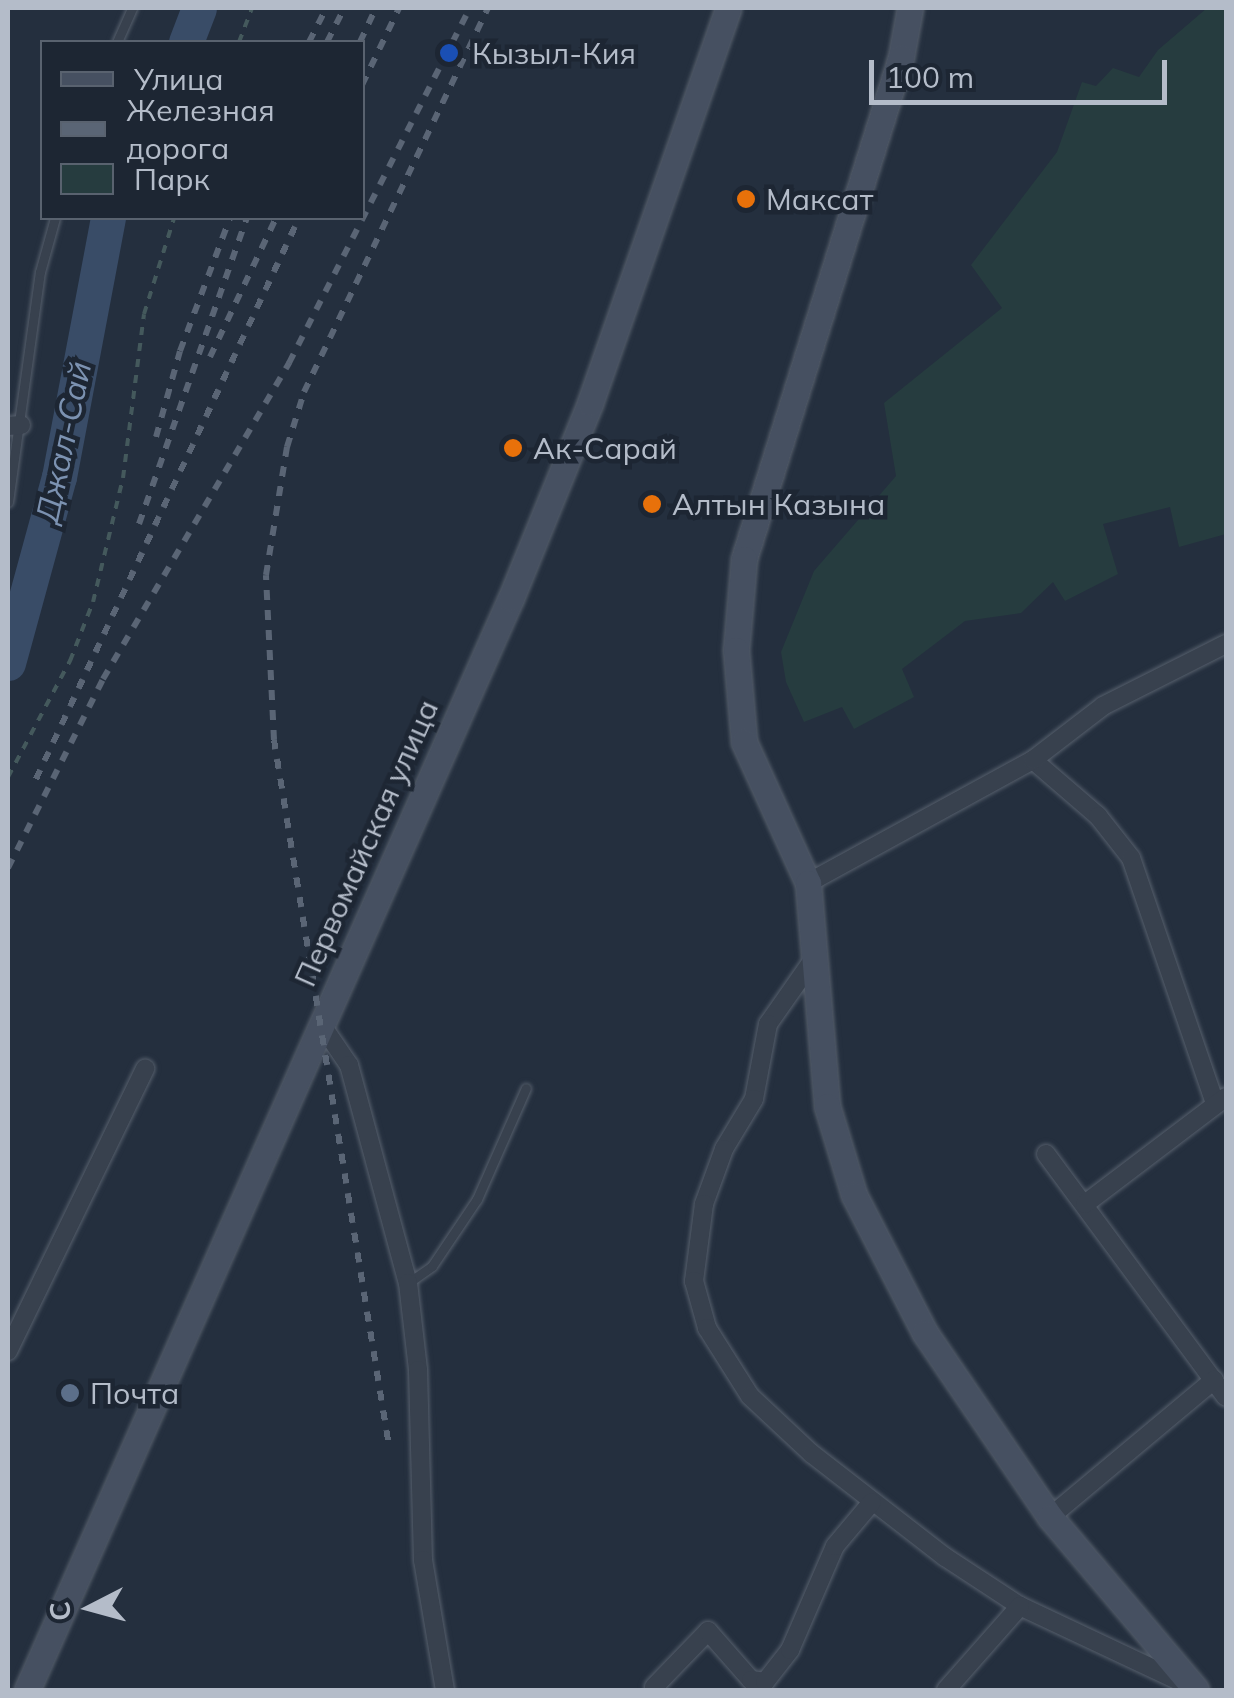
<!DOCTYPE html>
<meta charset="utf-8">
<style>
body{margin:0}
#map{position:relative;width:1234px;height:1698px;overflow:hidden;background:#242f3e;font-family:Mulish,sans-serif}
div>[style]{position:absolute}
.green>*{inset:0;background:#263c3f}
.river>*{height:35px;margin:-17.5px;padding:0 17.5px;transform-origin:17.5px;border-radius:17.5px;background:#394c67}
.path>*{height:4px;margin-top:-2px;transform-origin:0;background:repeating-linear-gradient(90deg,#44595c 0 8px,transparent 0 16px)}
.roads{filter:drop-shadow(0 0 2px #565f6c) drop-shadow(0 0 2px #565f6c)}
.lane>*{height:9px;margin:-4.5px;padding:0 4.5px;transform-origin:4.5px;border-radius:4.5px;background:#38414e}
.street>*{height:18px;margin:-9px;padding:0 9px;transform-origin:9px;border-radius:9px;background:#38414e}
.secondary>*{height:25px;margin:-12.5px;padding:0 12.5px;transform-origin:12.5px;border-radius:12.5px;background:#465061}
.rail>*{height:6px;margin-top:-3px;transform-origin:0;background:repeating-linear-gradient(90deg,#5a6575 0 10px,transparent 0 20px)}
.dots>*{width:28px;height:28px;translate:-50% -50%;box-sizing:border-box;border:5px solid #1d2633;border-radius:50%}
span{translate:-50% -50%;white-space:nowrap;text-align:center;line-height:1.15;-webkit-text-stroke:9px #1d2633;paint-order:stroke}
.poi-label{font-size:30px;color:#b4bcc9}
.left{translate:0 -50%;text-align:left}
.street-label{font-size:30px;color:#b4bcc9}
.water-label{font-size:32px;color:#7c92b1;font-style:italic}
.frame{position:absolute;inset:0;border:10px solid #b4bcc9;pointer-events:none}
.legend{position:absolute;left:40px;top:40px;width:325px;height:180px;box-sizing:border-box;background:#1d2633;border:2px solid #59626f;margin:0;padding:12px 18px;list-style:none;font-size:30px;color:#b4bcc9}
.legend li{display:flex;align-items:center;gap:20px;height:50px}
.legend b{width:50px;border:2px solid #59626f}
.north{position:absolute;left:40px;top:1558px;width:100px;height:100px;-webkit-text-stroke:8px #1d2633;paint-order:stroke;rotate:264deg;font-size:28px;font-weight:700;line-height:40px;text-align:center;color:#b4bcc9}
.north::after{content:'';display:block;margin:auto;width:35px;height:45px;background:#b4bcc9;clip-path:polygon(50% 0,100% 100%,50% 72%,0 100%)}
.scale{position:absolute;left:869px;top:60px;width:298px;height:45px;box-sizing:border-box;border:5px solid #b4bcc9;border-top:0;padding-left:12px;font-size:30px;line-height:35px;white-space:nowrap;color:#b4bcc9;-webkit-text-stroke:8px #1d2633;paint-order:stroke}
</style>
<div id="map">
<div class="green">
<i style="clip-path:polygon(1207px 8px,1226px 8px,1226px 534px,1179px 547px,1170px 507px,1103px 524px,1118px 574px,1065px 601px,1053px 582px,1021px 613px,965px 621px,902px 669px,914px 697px,854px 729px,842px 707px,804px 722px,786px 682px,781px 652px,814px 571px,896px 476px,884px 403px,1002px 308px,971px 265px,1057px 152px,1082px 82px,1096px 86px,1113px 68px,1139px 77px,1158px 50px)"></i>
</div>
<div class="river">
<i style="left:186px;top:42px;width:36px;rotate:-69deg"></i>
<i style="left:8px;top:663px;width:193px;rotate:-74.7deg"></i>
<i style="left:59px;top:477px;width:264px;rotate:-79.3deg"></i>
</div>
<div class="path">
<i style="left:239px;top:42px;width:36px;rotate:-69deg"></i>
<i style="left:8px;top:777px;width:132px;rotate:-61.9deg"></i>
<i style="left:70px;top:661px;width:63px;rotate:-68.7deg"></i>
<i style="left:93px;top:602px;width:128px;rotate:-76.4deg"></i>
<i style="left:123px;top:478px;width:165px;rotate:-82.7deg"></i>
<i style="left:144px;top:314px;width:101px;rotate:-72.6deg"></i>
</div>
<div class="roads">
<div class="lane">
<i style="left:117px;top:42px;width:37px;rotate:-66deg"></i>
<i style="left:8px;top:502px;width:232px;rotate:-82.1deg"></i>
<i style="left:40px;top:272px;width:56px;rotate:-74.5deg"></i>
<i style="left:408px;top:1283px;width:29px;rotate:-35deg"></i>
<i style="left:432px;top:1266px;width:81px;rotate:-56.1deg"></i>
<i style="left:477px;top:1199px;width:121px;rotate:-66.2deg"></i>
</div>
<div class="street">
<i style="left:8px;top:426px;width:13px;rotate:-4deg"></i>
<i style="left:1033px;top:760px;width:86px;rotate:40.7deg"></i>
<i style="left:1098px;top:816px;width:53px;rotate:51.8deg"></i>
<i style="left:1131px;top:858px;width:260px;rotate:71.1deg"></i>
<i style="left:808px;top:883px;width:256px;rotate:-28.7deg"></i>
<i style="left:1033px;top:760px;width:88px;rotate:-37.6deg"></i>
<i style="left:1103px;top:706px;width:138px;rotate:-26.8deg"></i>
<i style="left:813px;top:960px;width:78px;rotate:125.1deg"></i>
<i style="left:768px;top:1024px;width:76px;rotate:100.6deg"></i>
<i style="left:754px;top:1099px;width:58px;rotate:121deg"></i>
<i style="left:724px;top:1149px;width:59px;rotate:110deg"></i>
<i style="left:704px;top:1204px;width:78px;rotate:97.4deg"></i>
<i style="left:694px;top:1281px;width:49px;rotate:74.5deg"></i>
<i style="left:707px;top:1328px;width:80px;rotate:57.7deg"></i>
<i style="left:750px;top:1396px;width:85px;rotate:43.1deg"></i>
<i style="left:812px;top:1454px;width:168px;rotate:37.8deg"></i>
<i style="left:945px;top:1557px;width:90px;rotate:33.2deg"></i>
<i style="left:1020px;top:1606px;width:188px;rotate:25.2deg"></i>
<i style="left:321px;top:1024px;width:50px;rotate:55.7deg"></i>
<i style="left:349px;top:1065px;width:226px;rotate:74.9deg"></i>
<i style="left:408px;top:1283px;width:88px;rotate:83.4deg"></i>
<i style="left:418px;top:1370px;width:190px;rotate:88.5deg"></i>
<i style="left:423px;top:1560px;width:132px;rotate:80.4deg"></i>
<i style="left:1046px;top:1154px;width:302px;rotate:53.5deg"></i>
<i style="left:1085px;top:1204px;width:177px;rotate:-37.2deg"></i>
<i style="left:8px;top:1351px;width:314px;rotate:-64.1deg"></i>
<i style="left:1050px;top:1517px;width:214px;rotate:-39.9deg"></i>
<i style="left:654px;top:1687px;width:78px;rotate:-46deg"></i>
<i style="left:708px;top:1631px;width:65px;rotate:48.7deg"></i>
<i style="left:751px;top:1680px;width:14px;rotate:8deg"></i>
<i style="left:765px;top:1682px;width:41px;rotate:-52deg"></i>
<i style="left:790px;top:1650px;width:113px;rotate:-66.6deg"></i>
<i style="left:835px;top:1546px;width:57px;rotate:-49.9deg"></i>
<i style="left:946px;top:1690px;width:112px;rotate:-48.6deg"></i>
</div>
<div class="secondary">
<i style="left:910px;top:8px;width:50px;rotate:100.4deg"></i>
<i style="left:901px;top:57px;width:526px;rotate:107.37deg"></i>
<i style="left:744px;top:559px;width:91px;rotate:95deg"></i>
<i style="left:736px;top:650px;width:92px;rotate:85deg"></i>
<i style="left:744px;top:742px;width:155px;rotate:65.6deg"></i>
<i style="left:808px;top:883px;width:224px;rotate:85.1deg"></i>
<i style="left:827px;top:1106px;width:93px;rotate:73.1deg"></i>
<i style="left:854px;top:1195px;width:155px;rotate:62.8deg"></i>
<i style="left:925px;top:1333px;width:222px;rotate:55.8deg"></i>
<i style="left:1050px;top:1517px;width:226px;rotate:49.8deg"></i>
<i style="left:27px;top:1690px;width:1194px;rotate:-66.1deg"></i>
<i style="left:511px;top:598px;width:210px;rotate:-67.9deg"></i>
<i style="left:590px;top:403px;width:418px;rotate:-70.7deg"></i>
</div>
</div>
<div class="rail">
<i style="left:309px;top:42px;width:38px;rotate:-63deg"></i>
<i style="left:327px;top:42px;width:38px;rotate:-63deg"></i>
<i style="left:360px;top:42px;width:38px;rotate:-65deg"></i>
<i style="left:362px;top:85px;width:85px;rotate:-64.3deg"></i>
<i style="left:210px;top:357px;width:154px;rotate:-64.6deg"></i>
<i style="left:156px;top:437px;width:89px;rotate:-74.4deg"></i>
<i style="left:180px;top:351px;width:142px;rotate:-69.4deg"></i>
<i style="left:139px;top:524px;width:324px;rotate:-70.6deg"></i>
<i style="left:36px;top:779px;width:620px;rotate:-64.88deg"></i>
<i style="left:8px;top:868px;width:212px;rotate:-63.3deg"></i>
<i style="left:103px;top:679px;width:367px;rotate:-59.5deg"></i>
<i style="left:289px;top:363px;width:398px;rotate:-63deg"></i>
<i style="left:388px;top:1440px;width:709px;rotate:-99.25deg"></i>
<i style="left:274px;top:740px;width:165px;rotate:-92.8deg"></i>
<i style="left:266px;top:575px;width:130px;rotate:-80.7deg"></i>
<i style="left:287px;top:447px;width:58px;rotate:-72.8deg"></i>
<i style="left:304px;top:392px;width:426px;rotate:-64.4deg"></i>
</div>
<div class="dots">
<i style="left:449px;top:53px;background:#1a4fb4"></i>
<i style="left:746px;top:199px;background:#e8710a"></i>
<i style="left:513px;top:448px;background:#e8710a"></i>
<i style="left:652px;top:504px;background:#e8710a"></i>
<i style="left:70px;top:1393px;background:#5c6f8a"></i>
</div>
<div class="poi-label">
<span class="left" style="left:472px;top:53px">Кызыл-Кия</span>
<span class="left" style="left:766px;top:199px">Максат</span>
<span class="left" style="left:533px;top:448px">Ак-Сарай</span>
<span class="left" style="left:672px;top:504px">Алтын Казына</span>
<span class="left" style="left:90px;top:1393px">Почта</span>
</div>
<div class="street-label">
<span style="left:366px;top:843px;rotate:-66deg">Первомайская улица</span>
</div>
<div class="water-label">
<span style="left:63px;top:442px;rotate:-78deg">Джал-Сай</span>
</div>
<div class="frame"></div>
<ul class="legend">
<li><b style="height:12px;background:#465061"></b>Улица</li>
<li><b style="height:12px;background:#5a6575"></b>Железная дорога</li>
<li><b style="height:28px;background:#263c3f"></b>Парк</li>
</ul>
<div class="north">С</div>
<div class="scale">100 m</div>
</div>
